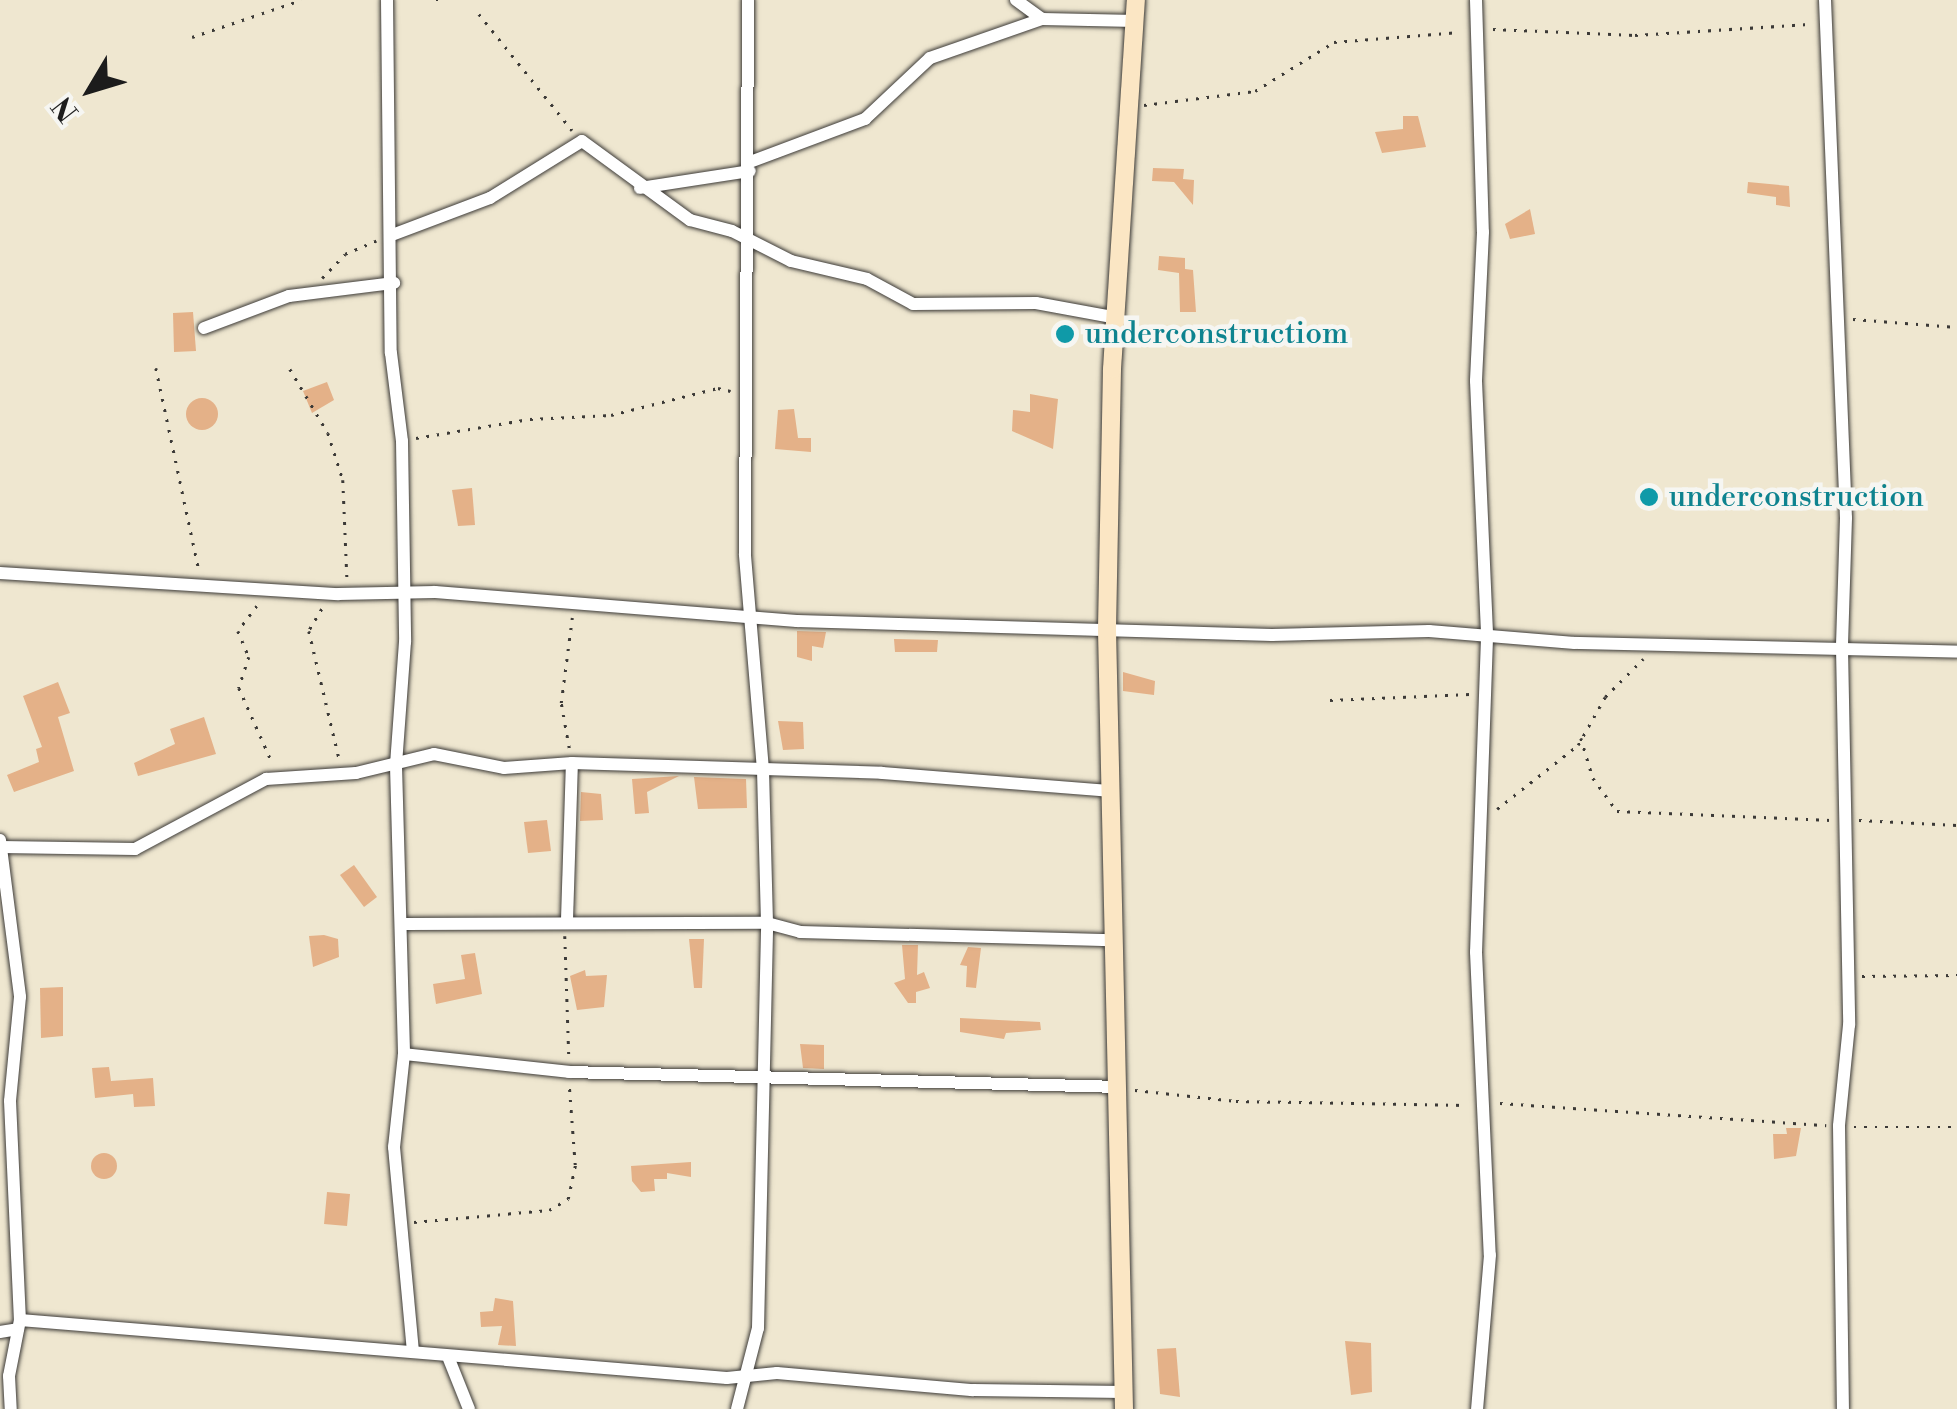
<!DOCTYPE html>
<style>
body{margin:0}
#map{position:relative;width:1957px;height:1409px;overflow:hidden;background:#efe7d0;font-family:"Libre Bodoni",serif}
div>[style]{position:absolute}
.building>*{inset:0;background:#e4b188}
.round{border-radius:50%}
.path>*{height:2.5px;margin-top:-1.25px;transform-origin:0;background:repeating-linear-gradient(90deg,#3c3a37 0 2.5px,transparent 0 10.5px)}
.roads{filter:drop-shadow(0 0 2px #3c3a37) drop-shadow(0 0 2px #3c3a37)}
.street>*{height:12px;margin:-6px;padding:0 6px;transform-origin:6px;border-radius:6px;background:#fff}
.secondary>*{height:18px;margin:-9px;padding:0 9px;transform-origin:9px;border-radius:9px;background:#fbe6c4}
.dots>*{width:28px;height:28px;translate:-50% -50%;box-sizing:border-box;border:5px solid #f6f6f2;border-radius:50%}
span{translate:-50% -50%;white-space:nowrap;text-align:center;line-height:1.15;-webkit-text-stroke:9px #f6f6f2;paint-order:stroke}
.culture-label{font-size:30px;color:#0d838f}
.left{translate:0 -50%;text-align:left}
.north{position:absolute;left:40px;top:40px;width:100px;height:100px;-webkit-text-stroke:8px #f6f6f2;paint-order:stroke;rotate:232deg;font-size:28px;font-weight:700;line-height:40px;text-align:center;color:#1c1c1c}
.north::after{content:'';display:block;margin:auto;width:35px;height:45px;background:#1c1c1c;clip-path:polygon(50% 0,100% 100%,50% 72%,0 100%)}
</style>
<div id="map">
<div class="building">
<i style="clip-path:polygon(1403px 116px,1418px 116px,1426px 147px,1382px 153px,1375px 132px,1403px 129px)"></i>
<i style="clip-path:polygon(1153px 168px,1184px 169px,1183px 179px,1194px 180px,1193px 205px,1174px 182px,1152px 181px)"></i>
<i style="clip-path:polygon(1748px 182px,1789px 186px,1790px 207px,1776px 205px,1776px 197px,1747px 193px)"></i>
<i style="clip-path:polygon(1530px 209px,1535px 234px,1510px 239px,1505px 224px)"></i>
<i style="clip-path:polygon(1159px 256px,1185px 258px,1185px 269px,1193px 270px,1196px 312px,1180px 312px,1179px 273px,1158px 270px)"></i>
<i style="clip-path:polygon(193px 312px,196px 351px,174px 352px,173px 313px)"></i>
<i style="clip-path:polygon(327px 382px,334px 400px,312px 413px,303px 391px)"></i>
<i style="clip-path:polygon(1030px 394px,1058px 399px,1053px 449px,1012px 431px,1013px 410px,1030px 412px)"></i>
<i class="round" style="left:186px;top:398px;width:32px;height:32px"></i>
<i style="clip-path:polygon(794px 409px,798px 438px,811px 438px,811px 452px,775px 449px,778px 410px)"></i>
<i style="clip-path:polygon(472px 488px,475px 525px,458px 526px,452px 490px)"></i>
<i style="clip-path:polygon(797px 631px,826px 632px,823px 648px,812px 646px,812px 661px,797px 657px)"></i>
<i style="clip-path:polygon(894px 639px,938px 640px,937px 652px,895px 652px)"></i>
<i style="clip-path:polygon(1123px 672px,1155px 681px,1154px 695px,1123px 691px)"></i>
<i style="clip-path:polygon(58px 682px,70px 713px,58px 717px,74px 771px,14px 792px,7px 775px,39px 762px,36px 749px,42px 747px,23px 696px)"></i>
<i style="clip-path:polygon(204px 717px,216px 754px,138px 776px,134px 763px,175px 744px,170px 729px)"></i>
<i style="clip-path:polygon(778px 721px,803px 722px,804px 749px,783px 750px)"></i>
<i style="clip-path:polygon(679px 776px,647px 792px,649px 813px,635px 814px,632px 779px)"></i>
<i style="clip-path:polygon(694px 777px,746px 779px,747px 808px,698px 809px)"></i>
<i style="clip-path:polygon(581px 792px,601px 794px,603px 820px,580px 821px)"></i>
<i style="clip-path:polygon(547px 820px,551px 851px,528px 853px,524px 822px)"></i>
<i style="clip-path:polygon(354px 865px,377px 897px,364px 907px,340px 875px)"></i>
<i style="clip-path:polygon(324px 935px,338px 939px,339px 957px,313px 967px,309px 936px)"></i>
<i style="clip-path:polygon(689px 939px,704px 939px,702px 988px,694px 988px)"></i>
<i style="clip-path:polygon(902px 945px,918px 945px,917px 975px,924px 972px,930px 988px,916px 992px,916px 1003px,908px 1003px,894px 983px,905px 979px)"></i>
<i style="clip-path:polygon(968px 947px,981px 948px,976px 988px,966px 987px,967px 966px,960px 965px)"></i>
<i style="clip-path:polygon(475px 953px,482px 994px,436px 1004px,433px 984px,465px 979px,461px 955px)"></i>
<i style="clip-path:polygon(585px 970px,586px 976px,607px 975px,604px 1007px,577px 1010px,570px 976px)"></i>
<i style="clip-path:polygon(63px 987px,63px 1036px,41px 1038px,40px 988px)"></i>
<i style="clip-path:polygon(960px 1018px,1040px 1022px,1041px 1030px,1006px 1033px,1004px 1039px,960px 1032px)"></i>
<i style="clip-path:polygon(800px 1044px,824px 1045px,824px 1069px,803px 1068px)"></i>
<i style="clip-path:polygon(109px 1067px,111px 1081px,153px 1078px,155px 1106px,134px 1107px,133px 1094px,95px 1098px,92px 1068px)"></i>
<i style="clip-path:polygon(1786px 1128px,1801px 1128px,1796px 1156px,1774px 1159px,1773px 1134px,1787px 1134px)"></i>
<i class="round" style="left:91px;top:1153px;width:26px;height:26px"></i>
<i style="clip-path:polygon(691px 1162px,691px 1177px,667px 1173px,667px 1179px,654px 1179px,655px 1191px,641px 1192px,632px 1181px,631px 1166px)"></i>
<i style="clip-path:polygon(327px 1192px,350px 1194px,347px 1226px,324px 1224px)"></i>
<i style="clip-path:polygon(495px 1298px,513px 1301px,516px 1346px,498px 1345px,502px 1326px,481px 1327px,480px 1312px,493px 1311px)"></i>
<i style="clip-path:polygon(1345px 1341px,1371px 1343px,1372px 1392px,1351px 1395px)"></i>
<i style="clip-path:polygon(1176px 1348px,1180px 1397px,1160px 1394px,1157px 1349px)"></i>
</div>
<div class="path">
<i style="left:436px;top:0;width:2px"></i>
<i style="left:479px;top:14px;width:149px;rotate:51.3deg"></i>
<i style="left:1493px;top:29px;width:142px;rotate:2.4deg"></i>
<i style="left:1635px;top:35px;width:174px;rotate:-3.6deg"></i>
<i style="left:192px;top:37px;width:115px;rotate:-18.7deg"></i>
<i style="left:1144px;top:105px;width:112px;rotate:-7.2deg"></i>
<i style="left:1255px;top:91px;width:93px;rotate:-31.8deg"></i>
<i style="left:1334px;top:42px;width:126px;rotate:-4.5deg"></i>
<i style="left:322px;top:278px;width:33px;rotate:-46deg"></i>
<i style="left:345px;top:254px;width:34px;rotate:-23deg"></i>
<i style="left:1853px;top:319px;width:104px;rotate:4.4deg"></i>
<i style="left:156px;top:368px;width:208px;rotate:78deg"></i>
<i style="left:290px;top:369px;width:74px;rotate:59.3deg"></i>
<i style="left:328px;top:433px;width:49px;rotate:72.3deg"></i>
<i style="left:343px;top:480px;width:97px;rotate:87.6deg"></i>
<i style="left:416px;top:438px;width:116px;rotate:-9.5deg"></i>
<i style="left:530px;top:419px;width:81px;rotate:-2.8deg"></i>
<i style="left:611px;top:415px;width:110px;rotate:-14.2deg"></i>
<i style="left:718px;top:388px;width:13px;rotate:13deg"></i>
<i style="left:257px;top:606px;width:31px;rotate:127deg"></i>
<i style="left:238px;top:631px;width:28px;rotate:67deg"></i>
<i style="left:249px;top:657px;width:33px;rotate:108deg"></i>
<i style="left:239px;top:688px;width:81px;rotate:66deg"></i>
<i style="left:322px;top:609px;width:26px;rotate:121deg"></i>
<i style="left:309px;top:631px;width:130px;rotate:76.7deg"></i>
<i style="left:1330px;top:700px;width:140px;rotate:-2.5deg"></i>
<i style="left:1581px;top:738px;width:42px;rotate:73.3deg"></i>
<i style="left:1593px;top:778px;width:41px;rotate:54deg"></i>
<i style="left:1617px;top:811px;width:214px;rotate:2.4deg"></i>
<i style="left:569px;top:748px;width:46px;rotate:-100.1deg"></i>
<i style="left:561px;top:703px;width:86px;rotate:-82.6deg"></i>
<i style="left:1497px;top:809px;width:103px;rotate:-38.3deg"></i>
<i style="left:1578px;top:745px;width:55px;rotate:-60.6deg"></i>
<i style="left:1605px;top:697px;width:54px;rotate:-45deg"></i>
<i style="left:1859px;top:820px;width:98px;rotate:2.9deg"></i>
<i style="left:565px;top:936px;width:122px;rotate:88.1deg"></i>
<i style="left:1862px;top:976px;width:95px;rotate:-0.6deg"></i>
<i style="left:1135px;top:1090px;width:102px;rotate:6.2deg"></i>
<i style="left:1236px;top:1101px;width:230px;rotate:1deg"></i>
<i style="left:1500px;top:1103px;width:327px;rotate:3.9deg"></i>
<i style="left:1854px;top:1127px;width:103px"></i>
<i style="left:414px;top:1222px;width:136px;rotate:-5.1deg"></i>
<i style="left:549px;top:1210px;width:22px;rotate:-30deg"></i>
<i style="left:568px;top:1199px;width:35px;rotate:-78deg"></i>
<i style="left:575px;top:1165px;width:79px;rotate:-94.3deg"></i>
</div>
<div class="roads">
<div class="street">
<i style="left:387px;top:0;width:353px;rotate:89.4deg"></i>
<i style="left:391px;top:353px;width:89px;rotate:82.9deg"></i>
<i style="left:402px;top:441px;width:201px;rotate:89.1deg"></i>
<i style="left:405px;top:642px;width:124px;rotate:94.2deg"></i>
<i style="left:396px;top:766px;width:288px;rotate:88.4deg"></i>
<i style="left:404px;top:1054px;width:94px;rotate:96.1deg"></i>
<i style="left:394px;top:1147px;width:204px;rotate:84.7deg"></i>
<i style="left:1016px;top:0;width:32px;rotate:36deg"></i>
<i style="left:1042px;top:19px;width:94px;rotate:1.2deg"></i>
<i style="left:1476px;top:0;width:232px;rotate:88.3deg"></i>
<i style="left:1483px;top:232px;width:149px;rotate:92.7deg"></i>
<i style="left:1476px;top:381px;width:257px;rotate:87.5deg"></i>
<i style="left:1487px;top:638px;width:314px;rotate:92deg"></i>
<i style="left:1476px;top:952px;width:303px;rotate:87.4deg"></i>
<i style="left:1490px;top:1255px;width:155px;rotate:94.8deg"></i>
<i style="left:1825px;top:0;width:518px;rotate:87.68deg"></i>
<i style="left:1846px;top:518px;width:130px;rotate:91.8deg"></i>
<i style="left:1842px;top:648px;width:377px;rotate:88.9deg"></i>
<i style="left:1849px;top:1025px;width:101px;rotate:95.7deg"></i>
<i style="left:1839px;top:1126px;width:283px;rotate:89.2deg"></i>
<i style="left:750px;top:162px;width:123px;rotate:-20.5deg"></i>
<i style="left:865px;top:119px;width:89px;rotate:-43.2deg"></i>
<i style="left:930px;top:58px;width:119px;rotate:-19.2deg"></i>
<i style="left:640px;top:188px;width:111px;rotate:-8.8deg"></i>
<i style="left:392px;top:235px;width:105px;rotate:-20.7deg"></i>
<i style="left:490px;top:198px;width:108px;rotate:-31.8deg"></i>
<i style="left:582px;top:141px;width:134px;rotate:36.2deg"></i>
<i style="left:690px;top:220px;width:43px;rotate:14.7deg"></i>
<i style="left:732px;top:231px;width:66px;rotate:27deg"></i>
<i style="left:791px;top:261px;width:78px;rotate:13.3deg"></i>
<i style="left:867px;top:279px;width:52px;rotate:28.5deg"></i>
<i style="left:913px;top:304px;width:123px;rotate:-0.5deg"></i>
<i style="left:1036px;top:303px;width:83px;rotate:10.4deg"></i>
<i style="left:204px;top:328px;width:91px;rotate:-20.6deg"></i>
<i style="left:289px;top:296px;width:106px;rotate:-7.1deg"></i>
<i style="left:0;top:573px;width:339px;rotate:3.6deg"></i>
<i style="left:338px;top:594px;width:97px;rotate:-1.2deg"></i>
<i style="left:435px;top:592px;width:363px;rotate:4.6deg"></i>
<i style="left:797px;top:621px;width:475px;rotate:1.7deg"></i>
<i style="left:1272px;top:635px;width:157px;rotate:-1.5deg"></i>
<i style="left:1429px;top:631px;width:146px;rotate:4.7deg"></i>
<i style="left:1575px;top:643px;width:382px;rotate:1.3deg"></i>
<i style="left:0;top:840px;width:158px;rotate:82.7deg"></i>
<i style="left:20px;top:997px;width:104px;rotate:95.5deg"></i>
<i style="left:10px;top:1101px;width:219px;rotate:87.4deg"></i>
<i style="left:20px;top:1320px;width:57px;rotate:101.1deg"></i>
<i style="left:9px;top:1376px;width:33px;rotate:87deg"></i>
<i style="left:1px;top:847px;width:134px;rotate:0.9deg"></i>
<i style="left:135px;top:849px;width:149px;rotate:-28.1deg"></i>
<i style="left:266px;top:779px;width:90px;rotate:-3.8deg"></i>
<i style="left:356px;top:773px;width:80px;rotate:-13.7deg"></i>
<i style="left:434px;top:754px;width:71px;rotate:11.3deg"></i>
<i style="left:504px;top:768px;width:68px;rotate:-4.2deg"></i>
<i style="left:572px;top:763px;width:310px;rotate:1.8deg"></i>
<i style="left:882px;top:773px;width:228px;rotate:4.5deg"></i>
<i style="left:567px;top:920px;width:157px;rotate:-88.2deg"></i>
<i style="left:405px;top:924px;width:362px;rotate:-0.2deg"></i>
<i style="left:767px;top:923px;width:34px;rotate:15deg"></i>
<i style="left:800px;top:932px;width:312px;rotate:1.5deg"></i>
<i style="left:404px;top:1054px;width:166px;rotate:6.2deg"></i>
<i style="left:569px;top:1072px;width:550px;rotate:1.56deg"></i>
<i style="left:20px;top:1320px;width:709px;rotate:4.69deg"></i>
<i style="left:727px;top:1378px;width:50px;rotate:-5.7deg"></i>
<i style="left:777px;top:1373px;width:197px;rotate:5deg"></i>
<i style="left:973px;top:1390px;width:151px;rotate:0.8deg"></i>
<i style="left:0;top:1332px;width:18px;rotate:-9deg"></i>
<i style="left:449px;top:1359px;width:54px;rotate:68.2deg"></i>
<i style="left:737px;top:1409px;width:84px;rotate:-75.5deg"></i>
<i style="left:758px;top:1328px;width:405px;rotate:-88.7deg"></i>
<i style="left:767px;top:923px;width:153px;rotate:-91.5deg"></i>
<i style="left:763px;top:770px;width:217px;rotate:-94.8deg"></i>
<i style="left:745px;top:554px;width:554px;rotate:-89.69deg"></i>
</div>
<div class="secondary">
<i style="left:1124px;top:1409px;width:780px;rotate:-91.25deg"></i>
<i style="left:1107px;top:629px;width:260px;rotate:-88.9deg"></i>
<i style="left:1112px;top:369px;width:370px;rotate:-86.3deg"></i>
</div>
</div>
<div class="dots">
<i style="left:1065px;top:334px;background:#0f9aa8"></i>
<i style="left:1649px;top:497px;background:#0f9aa8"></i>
</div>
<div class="culture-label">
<span class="left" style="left:1085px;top:334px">underconstructiom</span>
<span class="left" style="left:1669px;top:497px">underconstruction</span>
</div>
<div class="north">N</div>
</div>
